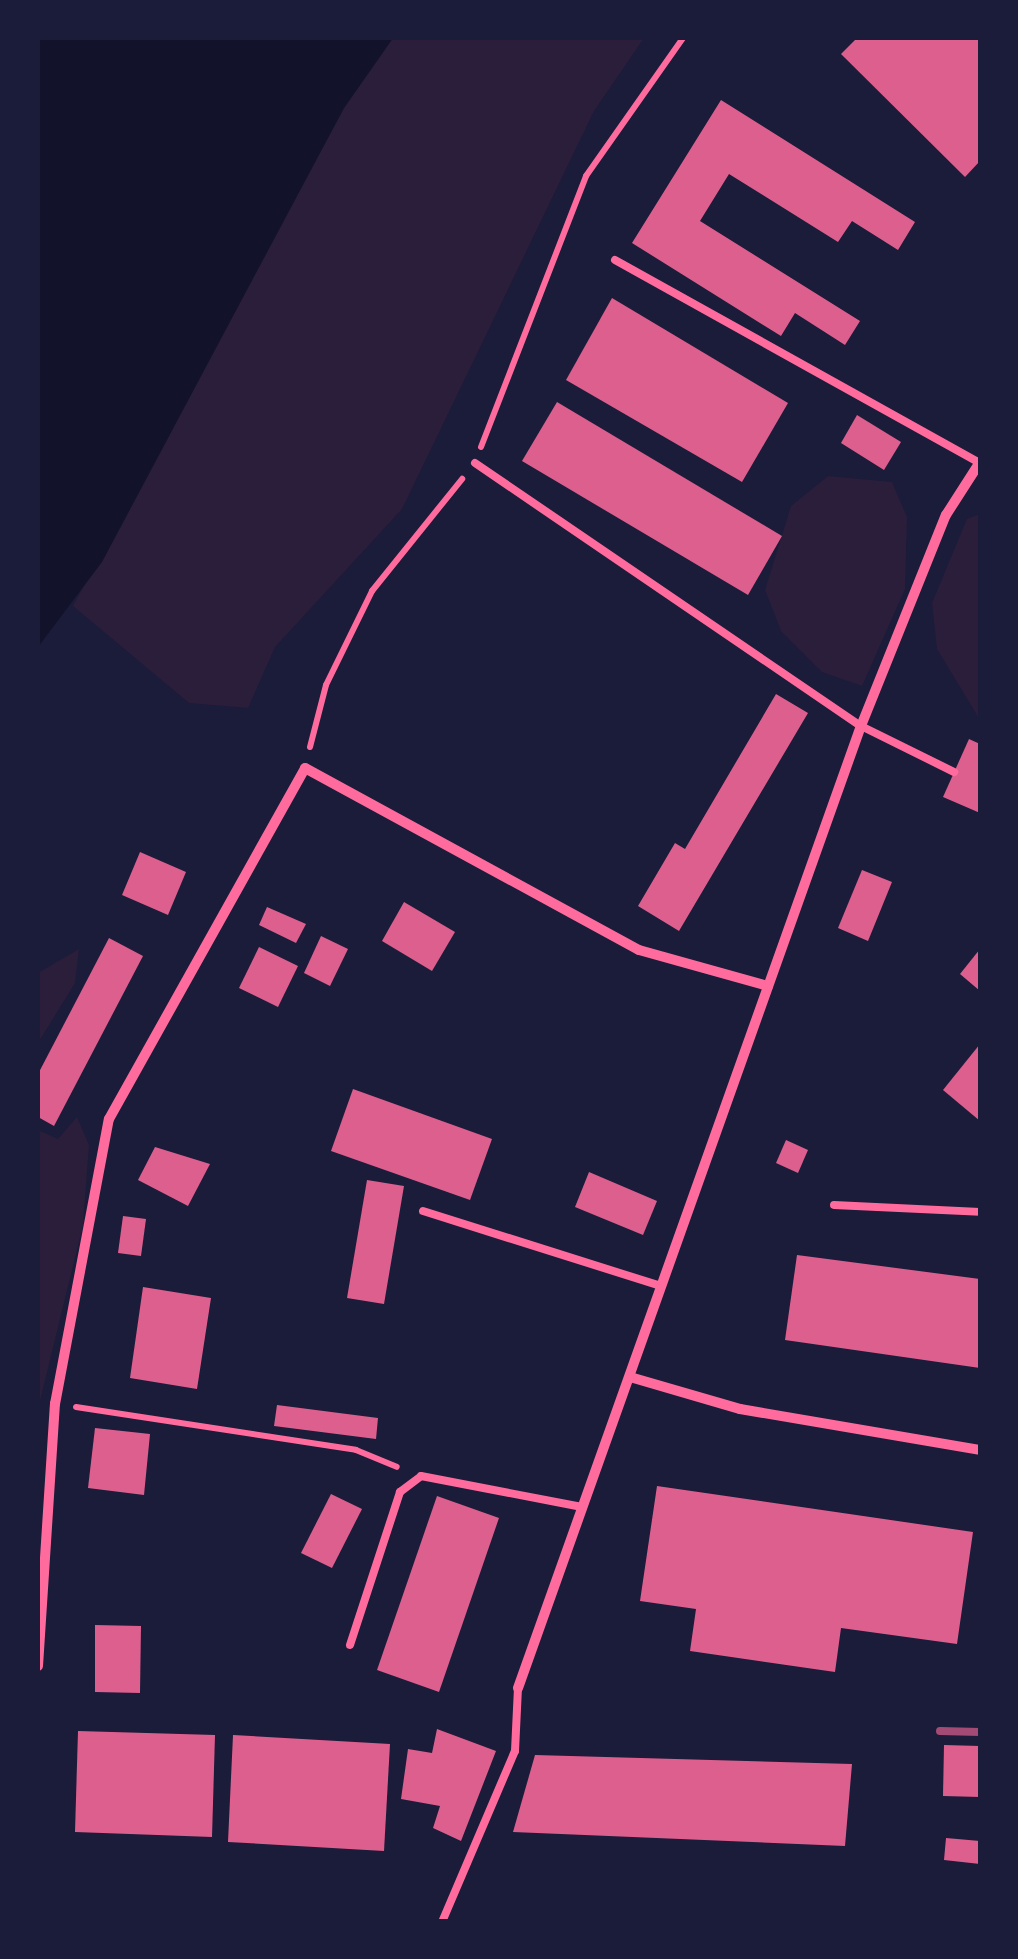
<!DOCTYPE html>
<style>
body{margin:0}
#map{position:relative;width:1018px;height:1959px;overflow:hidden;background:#1b1b3a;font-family:"Open Sans",sans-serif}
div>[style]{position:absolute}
.green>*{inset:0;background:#2a1e3b}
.water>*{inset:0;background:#12122b}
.building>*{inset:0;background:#dd5f8e}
.path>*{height:6px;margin:-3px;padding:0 3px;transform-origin:3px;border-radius:3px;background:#ff6b9d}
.service>*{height:8px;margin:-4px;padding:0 4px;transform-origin:4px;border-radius:4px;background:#ff6b9d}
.minor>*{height:10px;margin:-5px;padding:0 5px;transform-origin:5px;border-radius:5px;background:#ff6b9d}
.rail>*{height:8px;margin:-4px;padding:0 4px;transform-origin:4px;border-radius:4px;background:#a44b75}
span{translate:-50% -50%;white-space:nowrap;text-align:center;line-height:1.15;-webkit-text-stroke:10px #1b1b3a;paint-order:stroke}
.frame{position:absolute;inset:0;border:40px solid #1b1b3a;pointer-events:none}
</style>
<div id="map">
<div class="green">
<i style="clip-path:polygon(393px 38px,644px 38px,594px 111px,402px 509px,275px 647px,248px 708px,189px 703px,73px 606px,344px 108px)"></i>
<i style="clip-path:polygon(828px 476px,892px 482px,907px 517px,905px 589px,862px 686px,822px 672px,781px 631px,765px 590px,791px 506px)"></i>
<i style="clip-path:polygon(980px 514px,978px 623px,980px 720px,937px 649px,932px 603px,967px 519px)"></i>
<i style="clip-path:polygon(79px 949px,75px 983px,38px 1043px,38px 973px)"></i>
<i style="clip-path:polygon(77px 1117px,89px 1145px,83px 1225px,38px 1409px,38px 1130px,58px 1139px)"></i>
</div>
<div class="water">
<i style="clip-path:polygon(38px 38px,393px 38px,344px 108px,102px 562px,38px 647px)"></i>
</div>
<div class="building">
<i style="clip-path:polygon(857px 38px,980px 38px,980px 161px,965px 177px,841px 54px)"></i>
<i style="clip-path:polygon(721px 100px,915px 222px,898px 250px,852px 221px,838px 242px,729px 174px,700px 221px,860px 321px,845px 345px,795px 313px,781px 336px,632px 243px)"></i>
<i style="clip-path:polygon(612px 298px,788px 403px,742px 482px,566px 380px)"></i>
<i style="clip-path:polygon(557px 402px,782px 536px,748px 595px,522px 461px)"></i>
<i style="clip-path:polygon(857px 415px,901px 442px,884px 470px,841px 443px)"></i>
<i style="clip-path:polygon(776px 694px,808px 713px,679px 931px,638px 906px,675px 843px,685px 849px)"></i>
<i style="clip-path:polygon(969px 739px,980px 744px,980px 813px,943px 797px)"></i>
<i style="clip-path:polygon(140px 852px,186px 872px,168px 915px,122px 895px)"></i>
<i style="clip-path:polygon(862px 870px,892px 882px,868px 941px,838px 928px)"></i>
<i style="clip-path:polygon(404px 902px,455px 932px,432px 971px,382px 941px)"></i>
<i style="clip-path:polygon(267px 907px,306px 924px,296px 943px,259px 925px)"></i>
<i style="clip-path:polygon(321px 936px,348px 949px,330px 986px,304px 973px)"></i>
<i style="clip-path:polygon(109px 938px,143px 956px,54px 1126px,38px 1117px,38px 1074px)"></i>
<i style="clip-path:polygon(259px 947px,298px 966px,278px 1007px,239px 988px)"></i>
<i style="clip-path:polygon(980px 949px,980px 991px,960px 974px)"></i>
<i style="clip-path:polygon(980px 1044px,980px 1121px,943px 1090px)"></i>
<i style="clip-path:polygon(353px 1089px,492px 1139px,470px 1200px,331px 1151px)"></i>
<i style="clip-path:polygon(786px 1140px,808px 1150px,798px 1173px,776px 1163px)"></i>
<i style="clip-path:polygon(155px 1147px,210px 1164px,188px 1206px,138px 1180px)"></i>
<i style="clip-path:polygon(589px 1172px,657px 1201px,643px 1235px,575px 1207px)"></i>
<i style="clip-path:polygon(367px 1180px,404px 1186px,384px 1304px,347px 1298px)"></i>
<i style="clip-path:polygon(123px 1216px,146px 1219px,141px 1256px,118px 1253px)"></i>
<i style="clip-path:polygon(797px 1255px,980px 1279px,980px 1368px,785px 1340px)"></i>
<i style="clip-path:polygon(143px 1287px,211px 1298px,197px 1389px,130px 1378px)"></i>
<i style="clip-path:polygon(277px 1405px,378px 1418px,376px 1439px,274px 1426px)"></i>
<i style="clip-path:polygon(95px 1428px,150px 1434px,144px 1495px,88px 1488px)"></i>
<i style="clip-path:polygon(657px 1486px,973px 1532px,957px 1644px,841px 1628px,835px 1672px,690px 1651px,696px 1609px,640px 1601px)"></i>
<i style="clip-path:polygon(331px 1494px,362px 1509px,332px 1568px,301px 1553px)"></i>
<i style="clip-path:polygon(437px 1496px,499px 1518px,439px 1692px,377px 1670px)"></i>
<i style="clip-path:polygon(95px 1625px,141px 1626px,140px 1693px,95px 1692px)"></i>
<i style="clip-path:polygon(437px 1729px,496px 1751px,461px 1841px,433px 1828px,440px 1806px,401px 1799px,408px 1749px,432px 1753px)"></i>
<i style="clip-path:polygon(78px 1731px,215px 1735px,212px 1837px,75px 1832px)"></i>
<i style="clip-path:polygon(233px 1735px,390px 1744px,384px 1851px,228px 1842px)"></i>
<i style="clip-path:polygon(944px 1745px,980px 1746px,980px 1797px,943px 1796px)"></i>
<i style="clip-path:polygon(535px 1755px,852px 1764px,845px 1846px,513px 1832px)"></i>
<i style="clip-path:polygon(946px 1838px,980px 1841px,980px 1864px,944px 1860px)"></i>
</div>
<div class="path">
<i style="left:481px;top:447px;width:291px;rotate:-68.8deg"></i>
<i style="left:586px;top:176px;width:169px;rotate:-54.9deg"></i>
<i style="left:310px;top:747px;width:64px;rotate:-75.5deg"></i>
<i style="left:326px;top:685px;width:105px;rotate:-63.9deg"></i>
<i style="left:372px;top:591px;width:144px;rotate:-51.2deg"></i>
<i style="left:76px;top:1407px;width:283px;rotate:8.7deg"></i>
<i style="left:356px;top:1450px;width:44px;rotate:22.5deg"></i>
</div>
<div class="service">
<i style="left:615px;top:260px;width:417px;rotate:29.1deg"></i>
<i style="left:475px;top:463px;width:467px;rotate:34.3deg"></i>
<i style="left:861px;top:726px;width:104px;rotate:26.3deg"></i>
<i style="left:834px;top:1205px;width:146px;rotate:2.7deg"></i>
<i style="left:423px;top:1211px;width:250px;rotate:17.5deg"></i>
<i style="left:350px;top:1645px;width:161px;rotate:-71.9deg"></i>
<i style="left:400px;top:1492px;width:26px;rotate:-37deg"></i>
<i style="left:421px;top:1476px;width:164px;rotate:10.9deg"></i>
<i style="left:442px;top:1922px;width:186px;rotate:-66.9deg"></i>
<i style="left:515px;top:1751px;width:63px;rotate:-87.3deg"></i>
</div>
<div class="minor">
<i style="left:630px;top:1377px;width:115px;rotate:16.2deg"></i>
<i style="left:740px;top:1409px;width:243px;rotate:9.7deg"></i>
<i style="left:38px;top:1666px;width:263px;rotate:-86.3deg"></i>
<i style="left:55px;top:1404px;width:290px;rotate:-79.3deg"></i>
<i style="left:109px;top:1119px;width:402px;rotate:-60.8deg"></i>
<i style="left:305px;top:768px;width:380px;rotate:28.6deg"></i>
<i style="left:639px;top:950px;width:134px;rotate:15.6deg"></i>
<i style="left:518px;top:1688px;width:1021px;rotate:-70.38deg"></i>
<i style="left:861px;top:726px;width:227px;rotate:-68.1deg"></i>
<i style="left:946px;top:515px;width:63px;rotate:-57.3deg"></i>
</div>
<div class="rail">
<i style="left:940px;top:1731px;width:40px;rotate:1.4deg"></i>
</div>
<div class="frame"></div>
</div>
